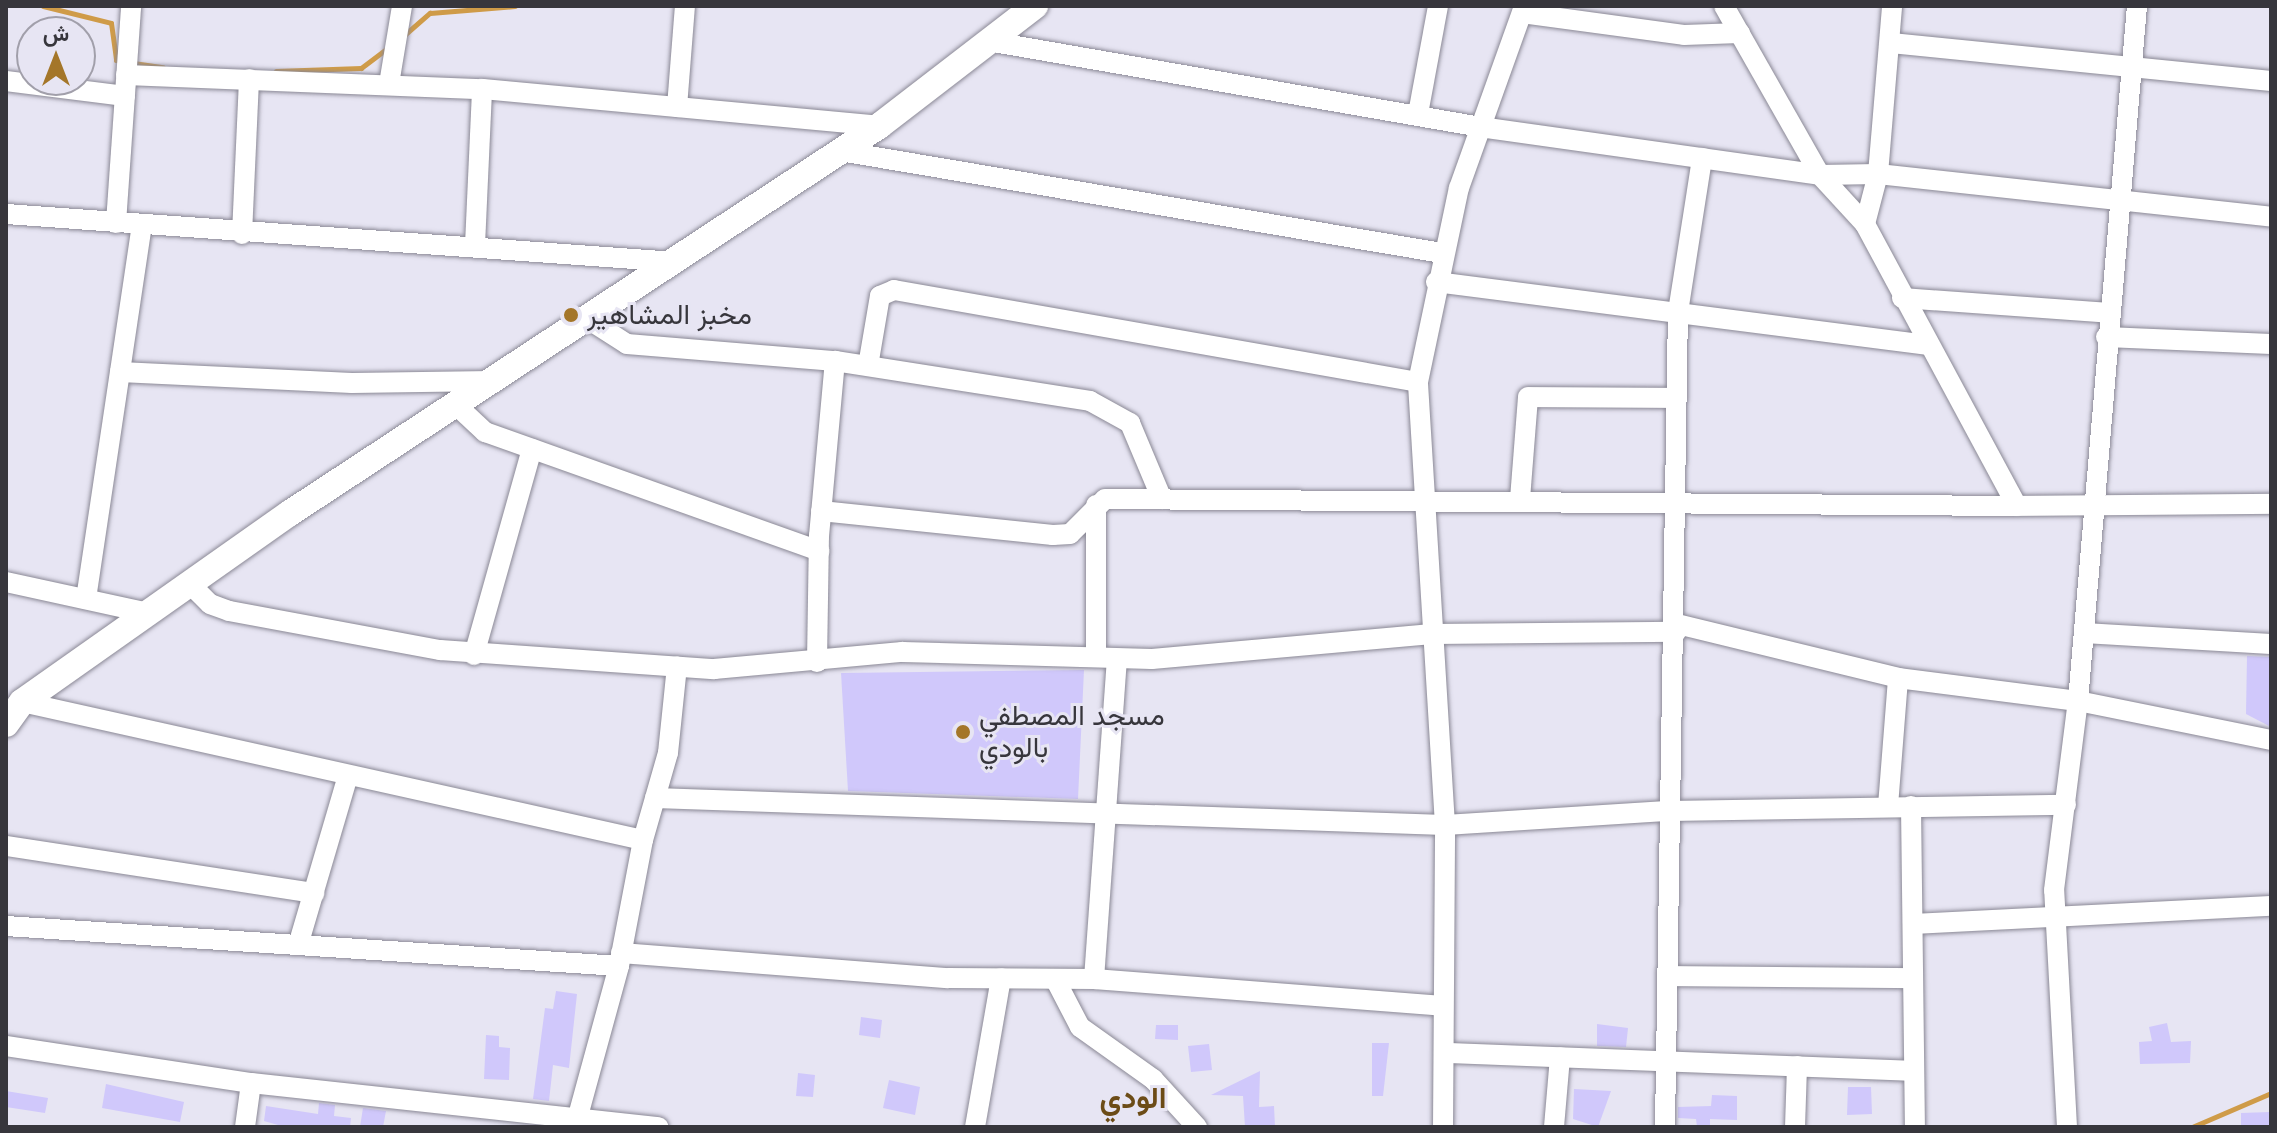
<!DOCTYPE html>
<meta charset="utf-8">
<style>
body{margin:0}
#map{position:relative;width:2277px;height:1133px;overflow:hidden;background:#e7e5f3;font-family:"Fira Sans",Vazirmatn,sans-serif}
div>[style]{position:absolute}
.stream>*{height:5px;margin:-2.5px;padding:0 2.5px;transform-origin:2.5px;border-radius:2.5px;background:#cf9b48}
.building>*{inset:0;background:#d0c8fb}
.roads{filter:drop-shadow(0 0 2px #8a8895) drop-shadow(0 0 2px #8a8895)}
.minor>*{height:20px;margin:-10px;padding:0 10px;transform-origin:10px;border-radius:10px;background:#fff}
.tertiary>*{height:26px;margin:-13px;padding:0 13px;transform-origin:13px;border-radius:13px;background:#fff}
.dots>*{width:22px;height:22px;translate:-50% -50%;box-sizing:border-box;border:4px solid #e7e5f3;border-radius:50%}
span{translate:-50% -50%;white-space:nowrap;text-align:center;line-height:1.15;-webkit-text-stroke:6px #e7e5f3;paint-order:stroke}
.poi-label{font-size:28px;color:#37363c}
.left{translate:0 -50%;text-align:left}
.neighbourhood-label{font-size:30px;color:#6c4c17;font-weight:700}
.frame{position:absolute;inset:0;border:8px solid #37363c;pointer-events:none}
.north{position:absolute;left:16px;top:16px;width:80px;height:80px;box-sizing:border-box;background:#e7e5f3;border:2px solid #a19faa;border-radius:50%;rotate:0deg;font-size:22px;font-weight:700;line-height:32px;text-align:center;color:#37363c}
.north::after{content:'';display:block;margin:auto;width:28px;height:36px;background:#a47629;clip-path:polygon(50% 0,100% 100%,50% 72%,0 100%)}
</style>
<div id="map">
<div class="stream">
<i style="left:43px;top:6px;width:70px;rotate:14deg"></i>
<i style="left:111px;top:23px;width:37px;rotate:82deg"></i>
<i style="left:116px;top:60px;width:7px;rotate:8deg"></i>
<i style="left:402px;top:37px;width:37px;rotate:-41deg"></i>
<i style="left:430px;top:13px;width:85px;rotate:-4.7deg"></i>
<i style="left:133px;top:63px;width:30px;rotate:8deg"></i>
<i style="left:276px;top:71px;width:85px;rotate:-2deg"></i>
<i style="left:361px;top:68px;width:34px;rotate:-37deg"></i>
<i style="left:2192px;top:1127px;width:86px;rotate:-23.3deg"></i>
</div>
<div class="building">
<i style="clip-path:polygon(2247px 656px,2271px 657px,2271px 727px,2246px 714px)"></i>
<i style="clip-path:polygon(1084px 670px,1078px 799px,848px 791px,841px 673px)"></i>
<i style="clip-path:polygon(556px 991px,577px 994px,569px 1068px,553px 1065px,549px 1101px,533px 1099px,545px 1008px,553px 1009px)"></i>
<i style="clip-path:polygon(861px 1017px,882px 1020px,880px 1038px,859px 1035px)"></i>
<i style="clip-path:polygon(2167px 1023px,2171px 1042px,2191px 1041px,2190px 1063px,2140px 1064px,2139px 1042px,2152px 1041px,2149px 1027px)"></i>
<i style="clip-path:polygon(1597px 1024px,1628px 1028px,1626px 1047px,1597px 1046px)"></i>
<i style="clip-path:polygon(1156px 1025px,1178px 1025px,1178px 1040px,1155px 1039px)"></i>
<i style="clip-path:polygon(486px 1035px,499px 1036px,499px 1047px,510px 1048px,509px 1080px,484px 1079px)"></i>
<i style="clip-path:polygon(1372px 1043px,1389px 1043px,1383px 1096px,1372px 1096px)"></i>
<i style="clip-path:polygon(1209px 1044px,1212px 1070px,1191px 1072px,1188px 1046px)"></i>
<i style="clip-path:polygon(1260px 1071px,1259px 1107px,1274px 1106px,1275px 1127px,1245px 1127px,1243px 1096px,1211px 1095px)"></i>
<i style="clip-path:polygon(798px 1073px,815px 1075px,813px 1097px,796px 1096px)"></i>
<i style="clip-path:polygon(889px 1080px,920px 1087px,915px 1115px,883px 1108px)"></i>
<i style="clip-path:polygon(106px 1084px,184px 1102px,180px 1122px,102px 1108px)"></i>
<i style="clip-path:polygon(1848px 1087px,1871px 1087px,1872px 1114px,1847px 1115px)"></i>
<i style="clip-path:polygon(1574px 1089px,1611px 1091px,1598px 1127px,1573px 1119px)"></i>
<i style="clip-path:polygon(6px 1091px,48px 1098px,45px 1113px,6px 1107px)"></i>
<i style="clip-path:polygon(1712px 1095px,1737px 1096px,1737px 1120px,1710px 1119px,1710px 1127px,1697px 1127px,1696px 1119px,1678px 1118px,1678px 1107px,1711px 1106px)"></i>
<i style="clip-path:polygon(319px 1103px,335px 1105px,334px 1116px,351px 1118px,350px 1127px,285px 1127px,264px 1121px,266px 1106px,318px 1114px)"></i>
<i style="clip-path:polygon(363px 1108px,386px 1111px,383px 1127px,360px 1127px)"></i>
<i style="clip-path:polygon(2270px 1112px,2271px 1127px,2241px 1127px,2241px 1113px)"></i>
</div>
<div class="roads">
<div class="minor">
<i style="left:1724px;top:6px;width:194px;rotate:60.4deg"></i>
<i style="left:1820px;top:175px;width:67px;rotate:47.4deg"></i>
<i style="left:1865px;top:224px;width:320px;rotate:61.7deg"></i>
<i style="left:2017px;top:506px;width:254px;rotate:-0.5deg"></i>
<i style="left:1522px;top:13px;width:163px;rotate:7.7deg"></i>
<i style="left:1684px;top:35px;width:56px;rotate:-2deg"></i>
<i style="left:988px;top:41px;width:499px;rotate:9.9deg"></i>
<i style="left:1480px;top:127px;width:343px;rotate:8deg"></i>
<i style="left:1820px;top:175px;width:58px;rotate:-1deg"></i>
<i style="left:1878px;top:174px;width:395px;rotate:6.2deg"></i>
<i style="left:1891px;top:43px;width:382px;rotate:5.7deg"></i>
<i style="left:126px;top:75px;width:356px;rotate:2.3deg"></i>
<i style="left:482px;top:89px;width:399px;rotate:5.3deg"></i>
<i style="left:6px;top:81px;width:120px;rotate:7.2deg"></i>
<i style="left:389px;top:84px;width:79px;rotate:-80.5deg"></i>
<i style="left:677px;top:107px;width:101px;rotate:-85.5deg"></i>
<i style="left:1418px;top:114px;width:110px;rotate:-79.5deg"></i>
<i style="left:840px;top:151px;width:611px;rotate:9.62deg"></i>
<i style="left:6px;top:214px;width:671px;rotate:4.1deg"></i>
<i style="left:116px;top:223px;width:218px;rotate:-86deg"></i>
<i style="left:1865px;top:224px;width:52px;rotate:-75.4deg"></i>
<i style="left:1878px;top:174px;width:169px;rotate:-85.2deg"></i>
<i style="left:242px;top:234px;width:155px;rotate:-87.4deg"></i>
<i style="left:475px;top:245px;width:156px;rotate:-87.4deg"></i>
<i style="left:1436px;top:282px;width:495px;rotate:7.3deg"></i>
<i style="left:1902px;top:298px;width:208px;rotate:4.1deg"></i>
<i style="left:588px;top:319px;width:46px;rotate:32.7deg"></i>
<i style="left:627px;top:344px;width:209px;rotate:4.7deg"></i>
<i style="left:835px;top:361px;width:258px;rotate:8.9deg"></i>
<i style="left:1090px;top:401px;width:46px;rotate:28.8deg"></i>
<i style="left:1130px;top:423px;width:82px;rotate:67.2deg"></i>
<i style="left:2106px;top:337px;width:165px;rotate:2.4deg"></i>
<i style="left:868px;top:366px;width:71px;rotate:-80.3deg"></i>
<i style="left:880px;top:296px;width:15px;rotate:-23deg"></i>
<i style="left:894px;top:290px;width:532px;rotate:9.96deg"></i>
<i style="left:120px;top:372px;width:232px;rotate:2.7deg"></i>
<i style="left:352px;top:383px;width:140px;rotate:-0.8deg"></i>
<i style="left:456px;top:405px;width:40px;rotate:43deg"></i>
<i style="left:485px;top:432px;width:355px;rotate:19.6deg"></i>
<i style="left:1520px;top:499px;width:102px;rotate:-85.5deg"></i>
<i style="left:1528px;top:397px;width:149px;rotate:0.4deg"></i>
<i style="left:1096px;top:505px;width:152px;rotate:90deg"></i>
<i style="left:821px;top:511px;width:233px;rotate:5.9deg"></i>
<i style="left:1053px;top:535px;width:17px;rotate:-3deg"></i>
<i style="left:1070px;top:534px;width:49px;rotate:-45deg"></i>
<i style="left:1105px;top:499px;width:912px;rotate:0.44deg"></i>
<i style="left:6px;top:582px;width:145px;rotate:12.3deg"></i>
<i style="left:190px;top:584px;width:28px;rotate:45deg"></i>
<i style="left:210px;top:604px;width:20px;rotate:20deg"></i>
<i style="left:229px;top:611px;width:215px;rotate:10.5deg"></i>
<i style="left:440px;top:650px;width:275px;rotate:4deg"></i>
<i style="left:714px;top:669px;width:189px;rotate:-5.2deg"></i>
<i style="left:902px;top:652px;width:250px;rotate:1.6deg"></i>
<i style="left:1152px;top:659px;width:281px;rotate:-5.1deg"></i>
<i style="left:1432px;top:634px;width:244px;rotate:-0.5deg"></i>
<i style="left:86px;top:599px;width:378px;rotate:-81.5deg"></i>
<i style="left:1673px;top:623px;width:232px;rotate:13.7deg"></i>
<i style="left:1898px;top:678px;width:181px;rotate:7.3deg"></i>
<i style="left:2078px;top:701px;width:197px;rotate:11.4deg"></i>
<i style="left:2084px;top:633px;width:187px;rotate:3.4deg"></i>
<i style="left:474px;top:655px;width:214px;rotate:-74.3deg"></i>
<i style="left:817px;top:662px;width:126px;rotate:-89.1deg"></i>
<i style="left:819px;top:536px;width:176px;rotate:-84.8deg"></i>
<i style="left:22px;top:702px;width:636px;rotate:12.53deg"></i>
<i style="left:643px;top:840px;width:128px;rotate:100.8deg"></i>
<i style="left:619px;top:966px;width:167px;rotate:105.3deg"></i>
<i style="left:655px;top:798px;width:790px;rotate:1.96deg"></i>
<i style="left:1445px;top:825px;width:224px;rotate:-3.6deg"></i>
<i style="left:1669px;top:811px;width:397px;rotate:-0.9deg"></i>
<i style="left:1888px;top:806px;width:128px;rotate:-85.5deg"></i>
<i style="left:1911px;top:806px;width:321px;rotate:89.3deg"></i>
<i style="left:643px;top:840px;width:91px;rotate:-74deg"></i>
<i style="left:668px;top:753px;width:87px;rotate:-84.1deg"></i>
<i style="left:6px;top:846px;width:312px;rotate:8.7deg"></i>
<i style="left:1913px;top:924px;width:358px;rotate:-2.9deg"></i>
<i style="left:6px;top:926px;width:614px;rotate:3.73deg"></i>
<i style="left:299px;top:942px;width:170px;rotate:-73.6deg"></i>
<i style="left:621px;top:953px;width:328px;rotate:4.4deg"></i>
<i style="left:948px;top:978px;width:146px;rotate:0.4deg"></i>
<i style="left:1094px;top:979px;width:350px;rotate:4.4deg"></i>
<i style="left:1671px;top:976px;width:242px;rotate:0.5deg"></i>
<i style="left:1055px;top:979px;width:54px;rotate:62.5deg"></i>
<i style="left:1080px;top:1027px;width:90px;rotate:35.5deg"></i>
<i style="left:1153px;top:1079px;width:65px;rotate:47.5deg"></i>
<i style="left:1094px;top:979px;width:321px;rotate:-85.9deg"></i>
<i style="left:6px;top:1046px;width:248px;rotate:8.6deg"></i>
<i style="left:251px;top:1083px;width:410px;rotate:6.2deg"></i>
<i style="left:1446px;top:1053px;width:467px;rotate:2.2deg"></i>
<i style="left:245px;top:1127px;width:44px;rotate:-82.2deg"></i>
<i style="left:975px;top:1127px;width:151px;rotate:-80.1deg"></i>
<i style="left:1443px;top:1127px;width:302px;rotate:-89.6deg"></i>
<i style="left:1445px;top:825px;width:444px;rotate:-93.5deg"></i>
<i style="left:1418px;top:382px;width:198px;rotate:-78.1deg"></i>
<i style="left:1459px;top:188px;width:193px;rotate:-70.3deg"></i>
<i style="left:1554px;top:1127px;width:70px;rotate:-85.1deg"></i>
<i style="left:1665px;top:1127px;width:815px;rotate:-89.09deg"></i>
<i style="left:1678px;top:312px;width:156px;rotate:-81.1deg"></i>
<i style="left:1795px;top:1127px;width:61px;rotate:-88.1deg"></i>
<i style="left:2067px;top:1127px;width:237px;rotate:-93.1deg"></i>
<i style="left:2054px;top:890px;width:191px;rotate:-82.8deg"></i>
<i style="left:2078px;top:701px;width:697px;rotate:-85.15deg"></i>
</div>
<div class="tertiary">
<i style="left:6px;top:724px;width:27px;rotate:-54deg"></i>
<i style="left:22px;top:702px;width:328px;rotate:-35.2deg"></i>
<i style="left:290px;top:513px;width:705px;rotate:-33.31deg"></i>
<i style="left:879px;top:126px;width:197px;rotate:-37.6deg"></i>
</div>
</div>
<div class="dots">
<i style="left:571px;top:315px;background:#a47629"></i>
<i style="left:963px;top:732px;background:#a47629"></i>
</div>
<div class="poi-label">
<span class="left" style="left:587px;top:315px">مخبز المشاهير</span>
<span class="left" style="left:979px;top:732px">مسجد المصطفي<br>بالودي</span>
</div>
<div class="neighbourhood-label">
<span style="left:1133px;top:1098px">الودي</span>
</div>
<div class="frame"></div>
<div class="north">ش</div>
</div>
